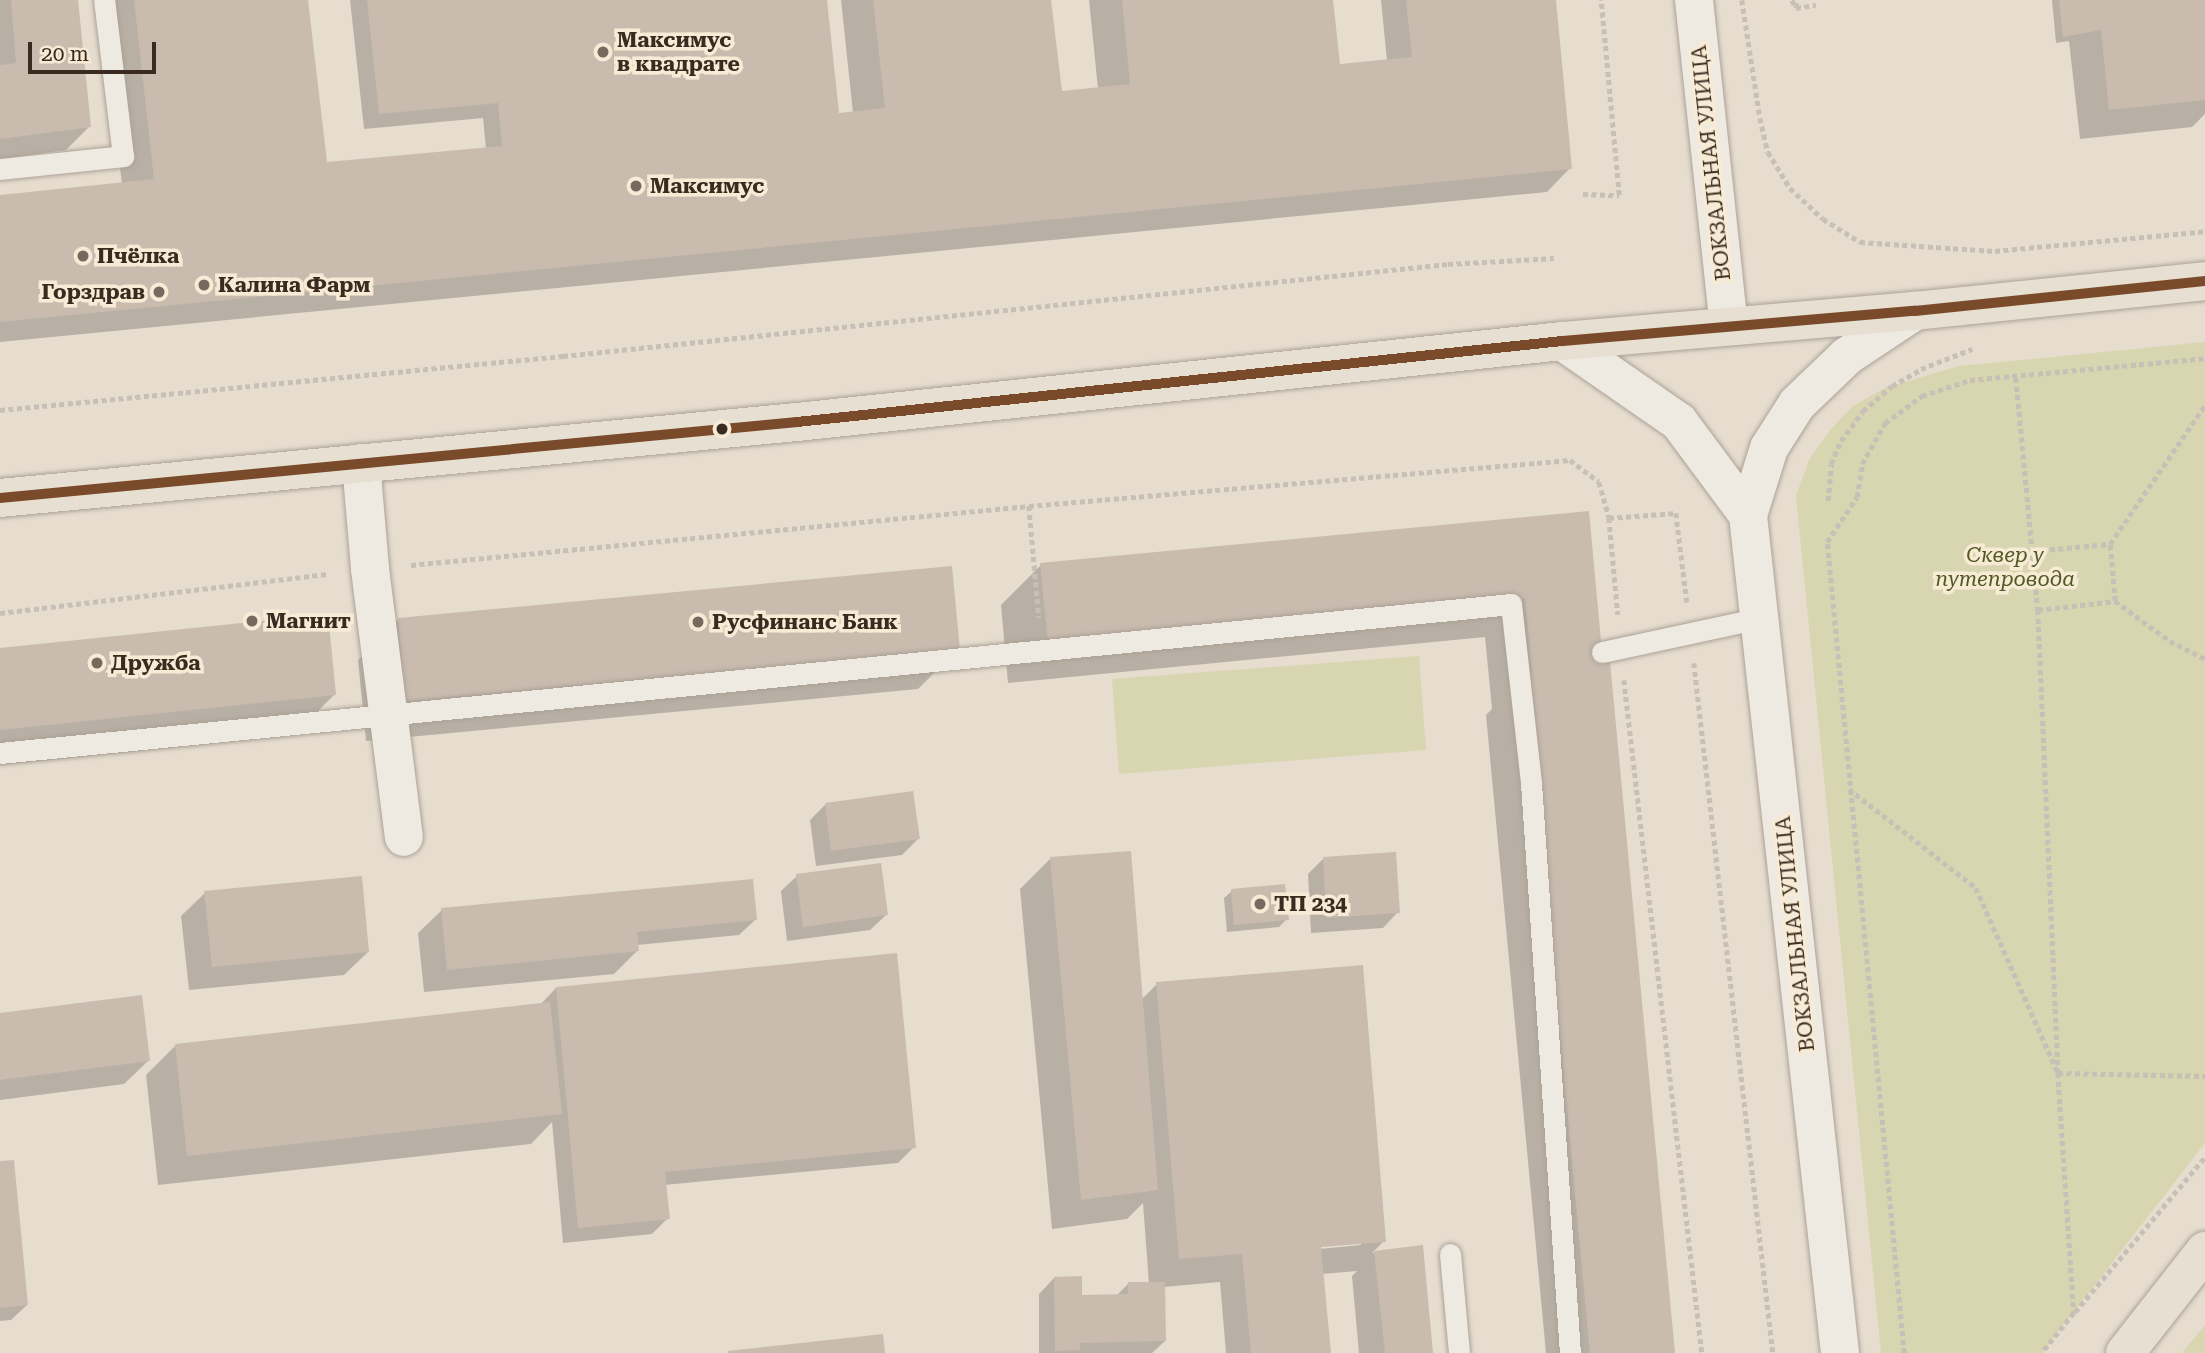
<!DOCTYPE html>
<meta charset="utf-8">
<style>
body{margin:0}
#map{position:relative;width:2205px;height:1353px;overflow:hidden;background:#e6ddcf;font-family:"Roboto Serif",serif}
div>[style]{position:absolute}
.green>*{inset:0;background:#d8d5b1}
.shadow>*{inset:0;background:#0003}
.building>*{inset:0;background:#cabbaf}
.path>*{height:4.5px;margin-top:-2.25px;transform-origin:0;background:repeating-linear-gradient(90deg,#c7c0b7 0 5px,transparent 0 8.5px)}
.roads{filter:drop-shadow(0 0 2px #aca297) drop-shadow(0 0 2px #aca297)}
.service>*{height:21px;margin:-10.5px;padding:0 10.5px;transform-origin:10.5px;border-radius:10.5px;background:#eee9e1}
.minor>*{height:38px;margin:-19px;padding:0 19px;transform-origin:19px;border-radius:19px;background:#eee9e1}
.secondary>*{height:38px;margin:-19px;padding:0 19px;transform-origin:19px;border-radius:19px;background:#eee9e1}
.primary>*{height:38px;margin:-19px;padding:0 19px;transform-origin:19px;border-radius:19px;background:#e6dfd2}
.bus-1>*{height:10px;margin:-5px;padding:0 5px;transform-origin:5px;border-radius:5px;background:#7a4b2a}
.dots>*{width:19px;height:19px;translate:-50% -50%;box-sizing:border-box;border:4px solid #f7ebd5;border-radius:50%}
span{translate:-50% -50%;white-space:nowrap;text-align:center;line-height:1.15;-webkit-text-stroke:7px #f7ebd5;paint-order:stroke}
.poi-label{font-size:21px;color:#3b2a1f;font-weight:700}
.left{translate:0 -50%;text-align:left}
.right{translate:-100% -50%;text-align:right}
.street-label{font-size:21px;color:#3b2a1f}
.park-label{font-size:21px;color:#505924;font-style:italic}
.scale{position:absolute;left:28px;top:42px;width:128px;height:32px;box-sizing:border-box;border:4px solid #3b2a1f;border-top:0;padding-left:9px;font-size:21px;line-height:24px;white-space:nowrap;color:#3b2a1f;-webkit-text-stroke:5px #f7ebd5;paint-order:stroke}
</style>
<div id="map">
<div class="green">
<i style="clip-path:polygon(2205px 342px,2205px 1143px,2042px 1353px,1881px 1353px,1796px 496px,1809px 460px,1831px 429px,1853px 406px,1885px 388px,1959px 366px)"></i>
<i style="clip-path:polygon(1419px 656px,1426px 750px,1119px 774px,1112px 679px)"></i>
<i style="clip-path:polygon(2205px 1325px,2205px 1353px,2182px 1353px)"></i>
</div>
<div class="shadow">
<i style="clip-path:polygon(0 0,76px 0,89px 127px,66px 150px,0 159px)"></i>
<i style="clip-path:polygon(101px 0,306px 0,322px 165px,486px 149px,483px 118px,364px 129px,350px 0,826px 0,837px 115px,853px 113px,841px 0,1049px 0,1060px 93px,1098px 89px,1089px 0,1331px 0,1339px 66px,1387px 61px,1381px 0,1554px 0,1570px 168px,1547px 192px,0 342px,0 196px,122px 185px)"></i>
<i style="clip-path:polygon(2052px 0,2205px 0,2205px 114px,2192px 127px,2080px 139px,2069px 41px,2056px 43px)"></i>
<i style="clip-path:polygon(1587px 512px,1673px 1353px,1546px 1353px,1486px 715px,1492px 709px,1485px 637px,1008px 683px,1001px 605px,1041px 565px)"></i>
<i style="clip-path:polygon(399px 619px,958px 649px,918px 689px,366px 741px,358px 660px)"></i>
<i style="clip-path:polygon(0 650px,334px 695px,294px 735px,0 765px)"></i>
<i style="clip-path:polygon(826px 804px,918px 839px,902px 855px,816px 866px,810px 820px)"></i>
<i style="clip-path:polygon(evenodd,1050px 859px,1141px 1000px,1157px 984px,1384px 1241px,1372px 1253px,1421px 1247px,1432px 1353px,1359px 1353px,1352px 1276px,1357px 1271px,1322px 1274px,1329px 1353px,1226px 1353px,1220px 1282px,1164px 1287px,1165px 1341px,1152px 1353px,1039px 1353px,1039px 1294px,1054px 1278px,1080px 1296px,1116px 1296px,1128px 1284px,1149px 1284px,1143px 1203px,1127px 1219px,1052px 1229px,1020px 889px,1050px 859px,1361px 1242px,1361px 1245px,1319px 1249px,1319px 1245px,1361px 1242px)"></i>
<i style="clip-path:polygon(1323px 859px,1398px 912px,1383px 928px,1311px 933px,1308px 874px)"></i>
<i style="clip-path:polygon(797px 876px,886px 915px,870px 930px,787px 941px,781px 891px)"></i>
<i style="clip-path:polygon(1232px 891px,1287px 919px,1279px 927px,1227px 932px,1224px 898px)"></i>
<i style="clip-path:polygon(205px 893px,368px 952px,344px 975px,189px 990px,181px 916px)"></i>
<i style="clip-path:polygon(442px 910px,755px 920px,739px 935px,637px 945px,637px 951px,614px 974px,424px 992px,418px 933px)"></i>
<i style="clip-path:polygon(556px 988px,914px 1147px,898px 1163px,664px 1185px,668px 1218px,652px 1234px,563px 1243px,552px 1122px,531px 1144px,158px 1185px,146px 1075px,175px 1046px,540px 1005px)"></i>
<i style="clip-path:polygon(0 1015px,148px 1061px,124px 1084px,0 1100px)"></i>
<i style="clip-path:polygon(0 1163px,27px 1305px,11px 1320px,0 1321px)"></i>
</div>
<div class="building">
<i style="clip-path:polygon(11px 0,78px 0,91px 127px,0 139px,0 65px,16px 63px)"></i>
<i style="clip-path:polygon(134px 0,308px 0,327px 162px,502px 146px,498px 103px,379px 114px,367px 0,827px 0,839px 113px,885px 108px,873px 0,1051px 0,1062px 91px,1130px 84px,1122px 0,1333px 0,1340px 64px,1412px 57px,1406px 0,1556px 0,1572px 169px,0 322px,0 195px,154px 179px)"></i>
<i style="clip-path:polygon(2059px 0,2205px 0,2205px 100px,2109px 110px,2101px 30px,2063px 37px)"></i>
<i style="clip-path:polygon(1589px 511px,1603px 662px,1610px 661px,1675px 1353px,1590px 1353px,1526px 673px,1532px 672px,1525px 598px,1048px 643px,1040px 563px)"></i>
<i style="clip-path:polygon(952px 566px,960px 650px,405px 701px,398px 618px)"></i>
<i style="clip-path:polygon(328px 614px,336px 695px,0 730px,0 648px)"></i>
<i style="clip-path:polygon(913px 791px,920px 839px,831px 851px,825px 803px)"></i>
<i style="clip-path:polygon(1131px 851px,1158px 1190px,1081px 1200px,1050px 857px)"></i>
<i style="clip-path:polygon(1396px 852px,1400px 913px,1326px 918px,1323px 857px)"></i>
<i style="clip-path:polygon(881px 863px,888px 915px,803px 927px,796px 874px)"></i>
<i style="clip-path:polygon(362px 876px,369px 952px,212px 967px,204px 891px)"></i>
<i style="clip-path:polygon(753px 879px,757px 920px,637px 932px,639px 951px,447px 970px,441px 908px)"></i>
<i style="clip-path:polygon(1285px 884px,1289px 920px,1234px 925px,1231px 889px)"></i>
<i style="clip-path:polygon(897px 953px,916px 1148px,665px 1172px,670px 1219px,578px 1228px,556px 987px)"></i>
<i style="clip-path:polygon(1363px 965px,1386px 1242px,1321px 1247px,1331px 1353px,1251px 1353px,1242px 1254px,1179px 1259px,1156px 982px)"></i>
<i style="clip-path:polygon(142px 995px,150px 1061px,0 1080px,0 1013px)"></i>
<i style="clip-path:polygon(550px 1002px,562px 1114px,187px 1156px,175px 1044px)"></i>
<i style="clip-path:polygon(14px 1160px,28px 1305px,0 1308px,0 1161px)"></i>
<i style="clip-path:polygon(1423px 1245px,1433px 1353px,1385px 1353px,1374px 1251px)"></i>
<i style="clip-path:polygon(1082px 1276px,1082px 1295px,1128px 1294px,1128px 1282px,1165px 1282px,1166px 1341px,1080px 1343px,1080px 1350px,1055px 1351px,1054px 1277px)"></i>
<i style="clip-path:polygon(883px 1334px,885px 1353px,728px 1353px,728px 1351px)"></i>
</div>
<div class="path">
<i style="left:1742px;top:0;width:119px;rotate:81.3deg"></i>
<i style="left:1760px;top:118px;width:35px;rotate:77deg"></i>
<i style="left:1768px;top:152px;width:42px;rotate:58.6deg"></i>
<i style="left:1790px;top:188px;width:45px;rotate:43.2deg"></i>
<i style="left:1823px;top:219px;width:44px;rotate:31.9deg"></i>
<i style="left:1860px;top:242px;width:135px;rotate:3.8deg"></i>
<i style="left:1995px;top:251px;width:211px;rotate:-5.4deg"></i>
<i style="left:1792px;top:0;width:9px;rotate:63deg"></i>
<i style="left:1796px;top:8px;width:8px;rotate:-90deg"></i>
<i style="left:1796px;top:8px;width:20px;rotate:-9deg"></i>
<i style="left:1583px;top:194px;width:36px;rotate:2deg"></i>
<i style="left:1619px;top:195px;width:196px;rotate:-95.3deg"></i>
<i style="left:2016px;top:378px;width:233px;rotate:84.6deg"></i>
<i style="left:2038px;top:610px;width:463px;rotate:87.5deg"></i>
<i style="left:2058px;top:1073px;width:241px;rotate:86.2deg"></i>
<i style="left:2074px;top:1313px;width:51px;rotate:128.7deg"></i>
<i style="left:0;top:410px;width:566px;rotate:-5.48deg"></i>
<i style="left:563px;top:356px;width:890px;rotate:-5.93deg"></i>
<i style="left:1448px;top:264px;width:106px;rotate:-3.2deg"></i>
<i style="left:1828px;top:501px;width:37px;rotate:-85deg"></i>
<i style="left:1831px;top:464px;width:25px;rotate:-67deg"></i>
<i style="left:1841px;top:441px;width:37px;rotate:-54deg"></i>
<i style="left:1863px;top:411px;width:38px;rotate:-41deg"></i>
<i style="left:1892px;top:386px;width:34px;rotate:-30deg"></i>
<i style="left:1921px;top:369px;width:55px;rotate:-21.4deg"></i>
<i style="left:1029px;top:506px;width:112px;rotate:84.9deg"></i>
<i style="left:1609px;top:518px;width:67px;rotate:-4.3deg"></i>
<i style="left:1676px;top:513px;width:90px;rotate:83deg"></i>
<i style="left:2033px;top:551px;width:77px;rotate:-5.2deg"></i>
<i style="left:411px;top:565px;width:621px;rotate:-5.45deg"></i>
<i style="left:1029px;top:506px;width:543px;rotate:-4.86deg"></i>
<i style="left:1570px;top:460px;width:36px;rotate:37deg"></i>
<i style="left:1599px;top:482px;width:37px;rotate:74deg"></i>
<i style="left:1609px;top:518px;width:97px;rotate:84.7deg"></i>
<i style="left:2115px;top:601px;width:68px;rotate:36deg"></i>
<i style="left:2170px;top:641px;width:39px;rotate:27deg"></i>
<i style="left:2038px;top:610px;width:78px;rotate:-6.7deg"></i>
<i style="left:2115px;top:601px;width:57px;rotate:-95deg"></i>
<i style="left:2110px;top:544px;width:168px;rotate:-55.6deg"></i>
<i style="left:0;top:613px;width:331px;rotate:-6.8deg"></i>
<i style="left:1694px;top:663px;width:695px;rotate:83.47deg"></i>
<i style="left:1624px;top:680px;width:678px;rotate:83.39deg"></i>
<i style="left:1849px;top:789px;width:161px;rotate:37.9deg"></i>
<i style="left:1976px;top:888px;width:202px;rotate:66.1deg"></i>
<i style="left:2058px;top:1073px;width:147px;rotate:1.2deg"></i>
<i style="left:2075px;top:1312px;width:202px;rotate:-50deg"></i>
<i style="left:1904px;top:1353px;width:815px;rotate:-95.42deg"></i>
<i style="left:1827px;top:542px;width:54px;rotate:-56.3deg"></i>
<i style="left:1857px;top:497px;width:33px;rotate:-81deg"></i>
<i style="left:1862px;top:464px;width:47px;rotate:-60.7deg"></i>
<i style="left:1885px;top:423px;width:46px;rotate:-36.1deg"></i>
<i style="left:1922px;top:396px;width:51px;rotate:-18.4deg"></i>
<i style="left:1970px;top:380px;width:236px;rotate:-5.3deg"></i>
</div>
<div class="roads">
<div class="service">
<i style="left:0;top:169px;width:124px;rotate:-6deg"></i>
<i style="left:123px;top:156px;width:157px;rotate:-96.9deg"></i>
<i style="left:1602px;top:652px;width:162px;rotate:-12.1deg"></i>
<i style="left:0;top:753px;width:1518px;rotate:-5.63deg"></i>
<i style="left:1511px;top:604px;width:180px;rotate:83.6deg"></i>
<i style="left:1531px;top:783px;width:571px;rotate:86.09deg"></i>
<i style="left:1450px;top:1254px;width:99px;rotate:84.8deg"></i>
</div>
<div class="minor">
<i style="left:361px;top:463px;width:106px;rotate:85.1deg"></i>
<i style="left:370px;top:569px;width:270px;rotate:82.8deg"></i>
</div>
<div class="secondary">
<i style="left:1694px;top:0;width:327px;rotate:83.9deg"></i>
<i style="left:1562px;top:341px;width:142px;rotate:34.7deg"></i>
<i style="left:1679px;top:422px;width:116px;rotate:53.4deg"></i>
<i style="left:1840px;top:1353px;width:843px;rotate:-96.27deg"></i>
<i style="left:1748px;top:515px;width:70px;rotate:-72.6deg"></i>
<i style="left:1769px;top:448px;width:52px;rotate:-57.5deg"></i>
<i style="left:1797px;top:404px;width:69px;rotate:-43.8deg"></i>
<i style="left:1847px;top:356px;width:82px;rotate:-33.5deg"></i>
</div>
<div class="primary">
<i style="left:0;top:498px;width:801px;rotate:-5.45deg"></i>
<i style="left:797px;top:422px;width:769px;rotate:-6.04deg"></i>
<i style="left:1562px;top:341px;width:354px;rotate:-4.9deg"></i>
<i style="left:1915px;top:311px;width:292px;rotate:-5.9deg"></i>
<i style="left:2125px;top:1353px;width:130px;rotate:-51.9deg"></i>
</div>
</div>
<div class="bus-1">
<i style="left:0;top:498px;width:801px;rotate:-5.45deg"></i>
<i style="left:797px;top:422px;width:769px;rotate:-6.04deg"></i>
<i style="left:1562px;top:341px;width:354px;rotate:-4.9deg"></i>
<i style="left:1915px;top:311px;width:292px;rotate:-5.9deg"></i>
</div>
<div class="dots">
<i style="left:603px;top:52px;background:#77695d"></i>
<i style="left:636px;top:186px;background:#77695d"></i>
<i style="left:83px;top:256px;background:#77695d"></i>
<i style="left:204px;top:285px;background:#77695d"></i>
<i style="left:159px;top:292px;background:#77695d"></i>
<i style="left:722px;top:429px;background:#3b2a1f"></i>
<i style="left:252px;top:621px;background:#77695d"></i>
<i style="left:698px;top:622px;background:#77695d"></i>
<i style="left:97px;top:663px;background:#77695d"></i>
<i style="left:1260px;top:904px;background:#77695d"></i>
</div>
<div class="poi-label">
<span class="left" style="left:617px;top:52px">Максимус<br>в квадрате</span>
<span class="left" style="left:650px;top:186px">Максимус</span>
<span class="left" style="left:97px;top:256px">Пчёлка</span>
<span class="left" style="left:218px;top:285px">Калина Фарм</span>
<span class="right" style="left:145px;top:292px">Горздрав</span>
<span class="left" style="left:266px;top:621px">Магнит</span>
<span class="left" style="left:712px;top:622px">Русфинанс Банк</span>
<span class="left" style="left:111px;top:663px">Дружба</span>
<span class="left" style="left:1274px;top:904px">ТП 234</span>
</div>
<div class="street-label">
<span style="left:1711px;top:163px;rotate:-96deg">ВОКЗАЛЬНАЯ УЛИЦА</span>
<span style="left:1795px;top:934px;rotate:-96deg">ВОКЗАЛЬНАЯ УЛИЦА</span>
</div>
<div class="park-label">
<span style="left:2005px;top:567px">Сквер у<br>путепровода</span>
</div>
<div class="scale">20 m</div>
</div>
